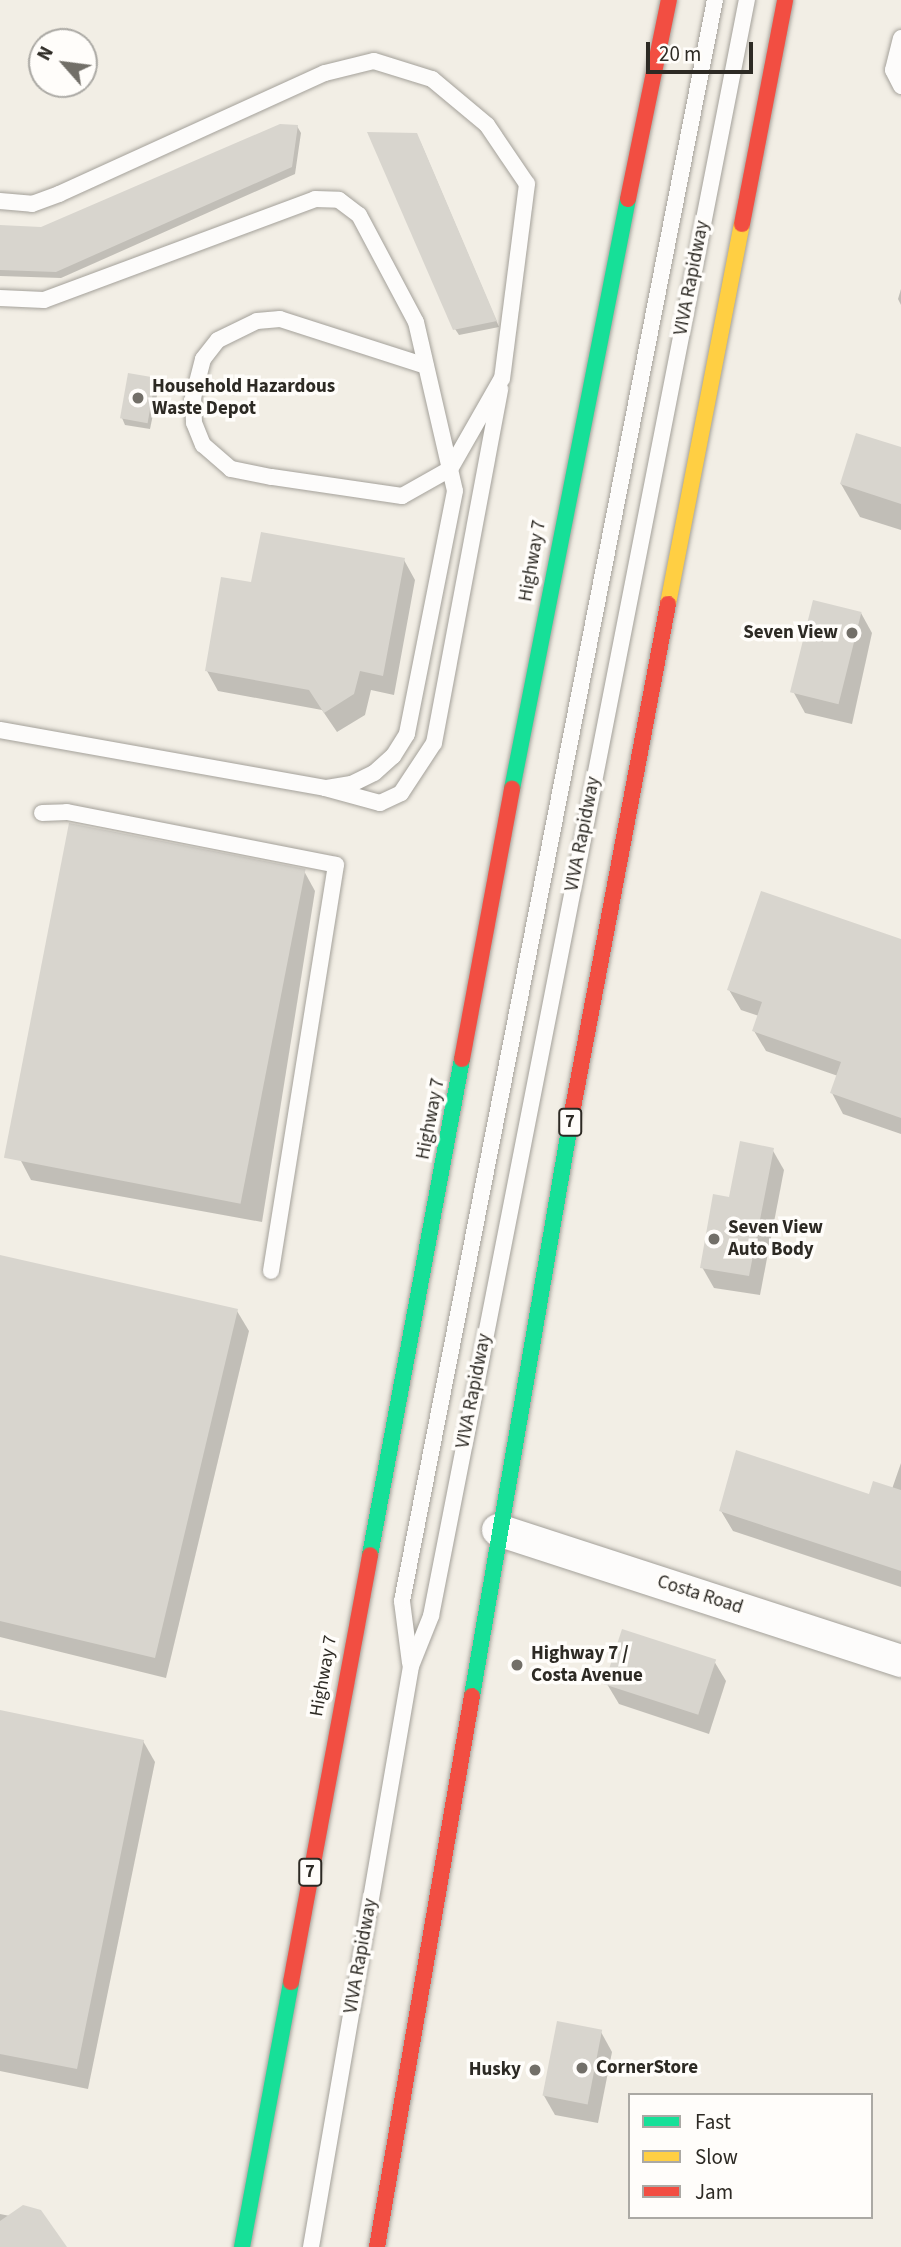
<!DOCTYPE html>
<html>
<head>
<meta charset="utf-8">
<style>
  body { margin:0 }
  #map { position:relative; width:901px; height:2247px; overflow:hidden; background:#f2eee5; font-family:"Source Sans 3",sans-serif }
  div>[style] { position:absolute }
  .shadow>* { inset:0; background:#0003 }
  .building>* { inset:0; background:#d8d5ce; transform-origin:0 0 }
  .roads { filter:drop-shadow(0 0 2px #a4a19a) drop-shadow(0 0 2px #a4a19a) }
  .lane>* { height:16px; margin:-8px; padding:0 8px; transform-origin:8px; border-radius:8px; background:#fdfcfb }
  .street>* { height:32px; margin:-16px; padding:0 16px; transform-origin:16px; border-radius:16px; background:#fdfcfb }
  .fast>* { height:16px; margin:-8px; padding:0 8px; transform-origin:8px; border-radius:8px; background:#16e098 }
  .slow>* { height:16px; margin:-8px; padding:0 8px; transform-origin:8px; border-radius:8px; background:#ffcf43 }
  .jam>* { height:16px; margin:-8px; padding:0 8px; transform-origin:8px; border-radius:8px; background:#f24e42 }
  .dots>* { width:19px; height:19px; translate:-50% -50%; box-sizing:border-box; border:4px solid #fffdfa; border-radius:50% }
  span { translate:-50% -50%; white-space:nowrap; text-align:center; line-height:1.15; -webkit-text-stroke:7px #fffdfa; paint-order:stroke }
  .shield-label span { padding:2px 5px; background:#fffdfa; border:2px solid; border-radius:5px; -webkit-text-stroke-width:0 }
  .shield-label { font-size:18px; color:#2d2a24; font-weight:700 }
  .street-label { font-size:19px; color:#2d2a24 }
  .poi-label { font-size:19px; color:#2d2a24; font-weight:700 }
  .left { translate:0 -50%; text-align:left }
  .right { translate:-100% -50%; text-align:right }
  .legend { position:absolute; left:628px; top:2093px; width:245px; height:126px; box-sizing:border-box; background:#fffdfa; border:2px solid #aba9a4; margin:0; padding:9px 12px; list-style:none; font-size:21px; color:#2d2a24 }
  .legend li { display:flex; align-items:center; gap:14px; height:35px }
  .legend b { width:35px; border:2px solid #aba9a4 }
  .north { position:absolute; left:28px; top:28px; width:70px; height:70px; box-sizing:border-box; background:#fffdfa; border:2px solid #aba9a4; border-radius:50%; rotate:298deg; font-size:19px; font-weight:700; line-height:28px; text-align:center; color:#2d2a24 }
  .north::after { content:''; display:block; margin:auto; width:24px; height:32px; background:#726f68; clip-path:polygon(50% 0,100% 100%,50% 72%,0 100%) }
  .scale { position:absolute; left:646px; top:42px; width:107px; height:32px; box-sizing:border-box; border:4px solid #2d2a24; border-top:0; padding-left:9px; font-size:21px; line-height:24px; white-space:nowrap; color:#2d2a24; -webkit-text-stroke:5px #fffdfa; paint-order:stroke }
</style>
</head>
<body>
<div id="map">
  <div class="shadow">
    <div style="clip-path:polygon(297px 126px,301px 133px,295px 174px,61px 278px,0 276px,0 227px,41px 229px)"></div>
    <div style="clip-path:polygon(420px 141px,499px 327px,459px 335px,455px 329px)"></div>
    <div style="clip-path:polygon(901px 289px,901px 305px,898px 299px)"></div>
    <div style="clip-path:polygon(155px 380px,159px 386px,150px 429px,125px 425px,122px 418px)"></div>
    <div style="clip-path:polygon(901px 449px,901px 530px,860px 517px,841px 484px)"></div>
    <div style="clip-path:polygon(404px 560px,415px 580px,394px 695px,371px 690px,365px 715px,337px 732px,322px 710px,218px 691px,207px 671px,253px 584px)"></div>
    <div style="clip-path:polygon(861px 613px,872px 633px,852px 724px,805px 713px,794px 693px)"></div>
    <div style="clip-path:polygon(304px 871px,315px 891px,262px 1222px,31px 1180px,20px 1159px)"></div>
    <div style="clip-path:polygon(901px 941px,901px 1134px,843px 1114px,832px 1093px,838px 1076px,766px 1051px,754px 1031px,759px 1016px,741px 1010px,729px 990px)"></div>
    <div style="clip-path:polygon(772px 1149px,784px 1170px,760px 1295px,714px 1288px,702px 1267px,731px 1199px)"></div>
    <div style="clip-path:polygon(0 1257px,237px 1311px,249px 1331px,166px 1678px,0 1637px)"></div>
    <div style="clip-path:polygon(901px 1463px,901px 1587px,733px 1531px,721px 1511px,870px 1496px,892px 1489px)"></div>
    <div style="clip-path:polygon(714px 1661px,726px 1681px,709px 1734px,619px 1704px,607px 1684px)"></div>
    <div style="clip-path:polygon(0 1712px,143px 1741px,155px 1762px,88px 2089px,0 2071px)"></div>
    <div style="clip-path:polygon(601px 2032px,612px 2052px,598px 2123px,555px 2115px,543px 2094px)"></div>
    <div style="clip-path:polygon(0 2214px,10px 2216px,64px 2247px,0 2247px)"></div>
  </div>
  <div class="building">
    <div style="clip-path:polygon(280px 124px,298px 125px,292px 167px,56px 272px,0 270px,0 225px,41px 227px)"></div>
    <div style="clip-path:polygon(367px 132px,417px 133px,497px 321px,453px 330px)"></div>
    <div style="left:128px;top:373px;width:28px;height:46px;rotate:10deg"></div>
    <div style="clip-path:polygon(856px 433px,901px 447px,901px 504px,840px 484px)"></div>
    <div style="clip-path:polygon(261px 532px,405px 558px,383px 676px,360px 671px,354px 694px,324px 713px,309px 690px,205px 671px,221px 577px,251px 582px)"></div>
    <div style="left:813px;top:600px;width:50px;height:95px;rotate:14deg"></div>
    <div style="left:69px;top:823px;width:241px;height:341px;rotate:11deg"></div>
    <div style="clip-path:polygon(761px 891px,901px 939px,901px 1118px,830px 1093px,841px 1062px,752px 1031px,762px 1002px,727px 990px)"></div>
    <div style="clip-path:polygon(740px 1141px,774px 1148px,749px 1276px,700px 1268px,713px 1194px,729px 1197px)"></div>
    <div style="clip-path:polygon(0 1255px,238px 1309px,155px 1658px,0 1621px)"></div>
    <div style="clip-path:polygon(736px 1450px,869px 1494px,873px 1481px,901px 1490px,901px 1571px,719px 1511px)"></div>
    <div style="left:622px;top:1629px;width:99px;height:58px;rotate:18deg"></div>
    <div style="clip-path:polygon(0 1710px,144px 1740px,77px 2069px,0 2054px)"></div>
    <div style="left:557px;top:2021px;width:46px;height:76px;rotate:11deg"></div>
    <div style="clip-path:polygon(23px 2205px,41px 2210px,67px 2247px,0 2247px,0 2221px)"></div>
  </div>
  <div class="roads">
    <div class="lane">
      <div style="left:901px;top:38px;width:33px;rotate:104deg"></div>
      <div style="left:893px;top:70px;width:18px;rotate:63deg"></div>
      <div style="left:0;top:201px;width:32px;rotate:5deg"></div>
      <div style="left:32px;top:204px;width:29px;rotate:-20deg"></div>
      <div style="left:59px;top:194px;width:292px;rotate:-24.5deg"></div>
      <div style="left:325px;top:73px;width:50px;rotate:-13.8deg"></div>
      <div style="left:374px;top:61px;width:61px;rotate:17.2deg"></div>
      <div style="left:432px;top:79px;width:72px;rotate:39.9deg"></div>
      <div style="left:487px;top:125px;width:71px;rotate:55.9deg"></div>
      <div style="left:527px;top:184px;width:196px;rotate:97.3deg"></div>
      <div style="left:502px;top:378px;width:105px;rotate:119.7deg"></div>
      <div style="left:450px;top:469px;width:55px;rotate:150.6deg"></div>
      <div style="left:402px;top:496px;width:132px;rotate:-171.7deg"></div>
      <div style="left:271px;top:477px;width:41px;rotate:-168.7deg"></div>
      <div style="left:231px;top:469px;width:37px;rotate:-139deg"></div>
      <div style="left:203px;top:445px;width:24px;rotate:-112deg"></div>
      <div style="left:194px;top:423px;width:25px;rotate:-92deg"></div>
      <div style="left:193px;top:398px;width:40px;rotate:-75.6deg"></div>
      <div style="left:203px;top:359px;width:24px;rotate:-52deg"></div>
      <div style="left:218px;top:340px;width:43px;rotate:-26deg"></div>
      <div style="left:257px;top:321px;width:23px;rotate:-5deg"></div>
      <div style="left:280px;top:319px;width:153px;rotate:17.8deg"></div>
      <div style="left:0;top:298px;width:44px;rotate:2.6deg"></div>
      <div style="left:44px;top:300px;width:289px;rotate:-20.4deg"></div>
      <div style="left:315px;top:199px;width:24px;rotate:2deg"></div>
      <div style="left:339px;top:200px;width:25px;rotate:37deg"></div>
      <div style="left:359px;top:215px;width:121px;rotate:62deg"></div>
      <div style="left:416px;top:322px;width:173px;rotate:77deg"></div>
      <div style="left:455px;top:491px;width:248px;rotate:101.2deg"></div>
      <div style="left:407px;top:734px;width:26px;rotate:122deg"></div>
      <div style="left:393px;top:756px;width:25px;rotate:138deg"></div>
      <div style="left:374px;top:773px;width:25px;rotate:154deg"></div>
      <div style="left:351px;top:784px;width:26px;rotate:171deg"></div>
      <div style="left:0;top:730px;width:330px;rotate:10.1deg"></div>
      <div style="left:325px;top:788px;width:57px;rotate:15.3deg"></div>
      <div style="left:380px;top:803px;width:23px;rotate:-25deg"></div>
      <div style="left:401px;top:793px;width:60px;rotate:-56.6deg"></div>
      <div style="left:434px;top:743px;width:360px;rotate:-79.4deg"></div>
      <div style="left:42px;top:813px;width:25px;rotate:-2deg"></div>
      <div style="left:67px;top:812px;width:274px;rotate:11.1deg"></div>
      <div style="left:336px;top:865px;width:411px;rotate:99.1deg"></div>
      <div style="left:410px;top:1663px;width:63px;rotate:-97.4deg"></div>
      <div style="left:402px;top:1601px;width:1631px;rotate:-78.94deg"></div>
      <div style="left:311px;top:2247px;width:590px;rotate:-80.23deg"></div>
      <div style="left:411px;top:1666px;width:54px;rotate:-68.2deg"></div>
      <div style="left:431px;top:1616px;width:1647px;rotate:-78.94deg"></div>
    </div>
    <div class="street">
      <div style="left:498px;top:1530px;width:424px;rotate:18deg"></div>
    </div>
    <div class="fast">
      <div style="left:512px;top:789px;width:601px;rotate:-78.88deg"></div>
      <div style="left:370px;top:1555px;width:504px;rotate:-79.49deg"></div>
      <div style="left:472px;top:1696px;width:592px;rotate:-80.27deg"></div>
      <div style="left:242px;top:2247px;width:269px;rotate:-79.5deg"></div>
    </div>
    <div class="slow">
      <div style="left:668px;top:604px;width:387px;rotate:-79deg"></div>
    </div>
    <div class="jam">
      <div style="left:628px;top:199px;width:203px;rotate:-78.4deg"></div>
      <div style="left:742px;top:224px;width:228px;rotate:-79.1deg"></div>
      <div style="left:462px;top:1059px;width:275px;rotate:-79.5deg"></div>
      <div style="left:572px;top:1113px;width:518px;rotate:-79.32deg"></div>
      <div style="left:291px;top:1982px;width:434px;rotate:-79.5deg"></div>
      <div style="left:377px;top:2247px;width:559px;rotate:-80.22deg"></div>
    </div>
  </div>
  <div class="dots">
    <div style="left:138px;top:398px;background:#726f68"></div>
    <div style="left:852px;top:633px;background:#726f68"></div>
    <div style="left:714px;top:1239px;background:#726f68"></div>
    <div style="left:517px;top:1665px;background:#726f68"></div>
    <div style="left:582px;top:2068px;background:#726f68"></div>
    <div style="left:535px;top:2070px;background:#726f68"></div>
  </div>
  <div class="shield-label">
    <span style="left:570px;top:1122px">7</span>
    <span style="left:310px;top:1872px">7</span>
  </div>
  <div class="street-label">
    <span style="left:692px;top:278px;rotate:-79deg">VIVA Rapidway</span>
    <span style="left:533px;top:561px;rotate:-80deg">Highway 7</span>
    <span style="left:583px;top:834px;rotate:-79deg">VIVA Rapidway</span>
    <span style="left:431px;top:1119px;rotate:-79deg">Highway 7</span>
    <span style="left:474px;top:1391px;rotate:-79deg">VIVA Rapidway</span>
    <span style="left:700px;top:1595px;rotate:18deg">Costa Road</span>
    <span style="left:324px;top:1676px;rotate:-80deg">Highway 7</span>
    <span style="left:361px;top:1956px;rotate:-80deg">VIVA Rapidway</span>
  </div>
  <div class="poi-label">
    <span class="left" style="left:152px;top:398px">Household Hazardous<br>Waste Depot</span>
    <span class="right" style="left:838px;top:633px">Seven View</span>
    <span class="left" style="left:728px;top:1239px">Seven View<br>Auto Body</span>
    <span class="left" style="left:531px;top:1665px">Highway 7 /<br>Costa Avenue</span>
    <span class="left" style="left:596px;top:2068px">CornerStore</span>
    <span class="right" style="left:521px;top:2070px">Husky</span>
  </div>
  <ul class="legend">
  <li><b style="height:9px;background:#16e098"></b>Fast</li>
  <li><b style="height:9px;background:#ffcf43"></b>Slow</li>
  <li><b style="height:9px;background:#f24e42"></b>Jam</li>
  </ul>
  <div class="north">N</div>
  <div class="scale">20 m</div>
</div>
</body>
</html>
